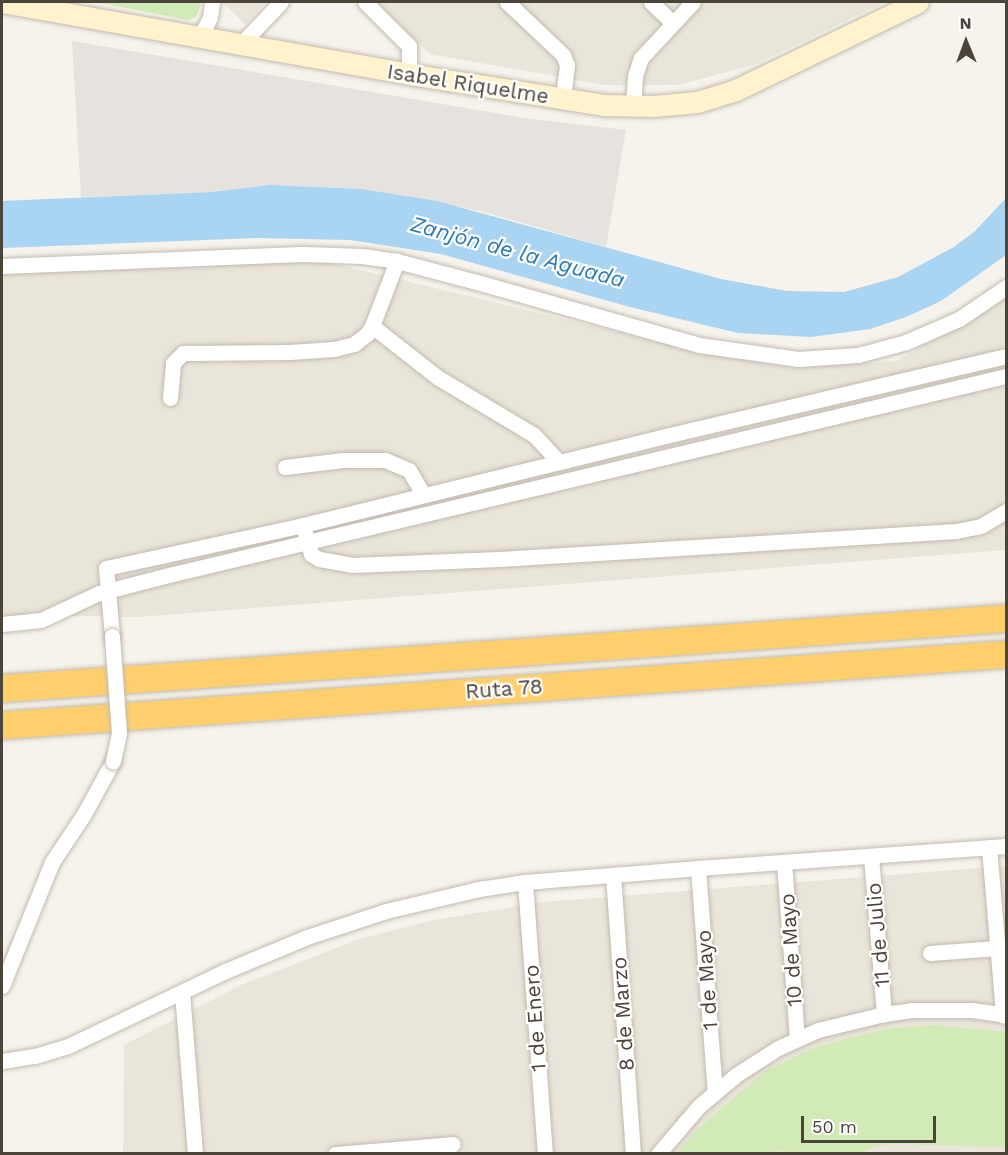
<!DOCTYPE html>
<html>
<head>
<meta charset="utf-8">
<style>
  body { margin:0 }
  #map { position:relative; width:1008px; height:1155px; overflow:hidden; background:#f6f3ec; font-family:"Work Sans",sans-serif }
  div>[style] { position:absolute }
  .residential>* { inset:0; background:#eae5da }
  .industrial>* { inset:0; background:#e6e2dd }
  .green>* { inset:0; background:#d2eab5 }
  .water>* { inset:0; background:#a9d4f2 }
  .roads { filter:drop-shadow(0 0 2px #c2bbae) drop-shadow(0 0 2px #c2bbae) }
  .street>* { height:15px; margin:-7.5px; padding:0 7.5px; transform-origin:7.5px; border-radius:7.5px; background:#fff }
  .secondary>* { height:21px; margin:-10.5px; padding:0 10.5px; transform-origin:10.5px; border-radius:10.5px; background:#fff3cd }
  .highway>* { height:27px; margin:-13.5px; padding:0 13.5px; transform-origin:13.5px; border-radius:13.5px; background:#ffcf6e }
  .bridges { filter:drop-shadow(0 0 2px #c2bbae) drop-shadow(0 0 2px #c2bbae) }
  .street-bridge>* { height:15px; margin:-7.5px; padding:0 7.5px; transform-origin:7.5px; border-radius:7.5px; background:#fff }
  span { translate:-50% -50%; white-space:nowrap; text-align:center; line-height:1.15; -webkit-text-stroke:4.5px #fff; paint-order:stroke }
  .street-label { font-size:21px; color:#4b4439 }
  .water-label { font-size:22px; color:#2e7ab2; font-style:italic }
  .frame { position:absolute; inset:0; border:3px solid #4b4439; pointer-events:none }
  .north { position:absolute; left:936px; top:12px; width:60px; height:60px; -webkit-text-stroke:4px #fff; paint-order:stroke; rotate:359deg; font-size:16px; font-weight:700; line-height:24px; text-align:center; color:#4b4439 }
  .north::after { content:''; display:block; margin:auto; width:21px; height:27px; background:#4b4439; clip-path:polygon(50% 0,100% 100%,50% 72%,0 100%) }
  .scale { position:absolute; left:801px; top:1116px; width:135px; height:27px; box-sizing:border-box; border:3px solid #4b4439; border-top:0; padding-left:8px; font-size:18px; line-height:21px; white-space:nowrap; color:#4b4439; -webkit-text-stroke:4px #fff; paint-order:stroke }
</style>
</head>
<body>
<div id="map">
  <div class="residential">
    <div style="clip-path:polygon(222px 2px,266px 2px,245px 24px)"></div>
    <div style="clip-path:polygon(373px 2px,885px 2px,756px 64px,678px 85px,605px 85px,430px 54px)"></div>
    <div style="clip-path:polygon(327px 262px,684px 348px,792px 368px,896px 361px,1006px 298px,1006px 550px,138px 617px,2px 615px,2px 271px)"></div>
    <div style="clip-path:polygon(1006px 866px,1006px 1153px,123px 1154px,124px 1045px,241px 985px,359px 939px,433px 920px,544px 902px)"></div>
  </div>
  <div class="industrial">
    <div style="clip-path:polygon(72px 41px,524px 118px,626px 130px,606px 247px,481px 211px,361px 189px,270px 185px,211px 192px,81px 197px)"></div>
  </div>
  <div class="green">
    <div style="clip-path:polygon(95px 2px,199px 2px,201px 5px,196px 17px,188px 20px)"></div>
    <div style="clip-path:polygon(935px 1025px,1006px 1032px,1006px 1147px,890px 1144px,876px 1146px,859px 1154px,792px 1154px,784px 1150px,769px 1154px,677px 1153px,700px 1127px,767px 1070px,812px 1049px,849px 1038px,894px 1028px)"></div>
  </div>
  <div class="water">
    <div style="clip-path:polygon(270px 185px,361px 189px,437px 201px,721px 279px,787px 291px,844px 292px,898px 277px,954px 247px,975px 231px,1006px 198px,1006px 255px,941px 301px,906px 317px,870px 329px,811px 337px,738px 333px,630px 307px,441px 254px,350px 240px,259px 238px,2px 248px,2px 201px,211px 192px)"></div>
  </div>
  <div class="roads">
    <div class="street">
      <div style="left:365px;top:2px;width:62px;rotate:45deg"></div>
      <div style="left:409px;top:46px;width:28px;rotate:90deg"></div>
      <div style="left:507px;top:2px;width:77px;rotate:43.4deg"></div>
      <div style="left:563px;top:55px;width:11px;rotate:68deg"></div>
      <div style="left:567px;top:65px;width:34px;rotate:97deg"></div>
      <div style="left:651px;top:2px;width:30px;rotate:44deg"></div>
      <div style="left:200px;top:37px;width:22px;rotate:-63deg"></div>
      <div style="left:210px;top:17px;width:15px;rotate:-82deg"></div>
      <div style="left:240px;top:45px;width:59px;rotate:-46.4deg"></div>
      <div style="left:633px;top:106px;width:30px;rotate:-86deg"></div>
      <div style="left:635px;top:76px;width:19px;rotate:-72deg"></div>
      <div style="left:641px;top:58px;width:76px;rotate:-47.1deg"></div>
      <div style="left:2px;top:266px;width:304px;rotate:-2.3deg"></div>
      <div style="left:306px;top:254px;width:56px;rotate:2deg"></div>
      <div style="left:362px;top:256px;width:35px;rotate:8deg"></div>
      <div style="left:397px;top:261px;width:90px;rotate:14.8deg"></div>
      <div style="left:484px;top:284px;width:223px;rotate:15.8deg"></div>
      <div style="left:699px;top:345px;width:100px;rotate:8deg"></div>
      <div style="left:798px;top:359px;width:60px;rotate:-3.8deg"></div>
      <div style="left:858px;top:355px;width:50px;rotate:-15.2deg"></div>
      <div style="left:906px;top:342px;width:58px;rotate:-23.5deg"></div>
      <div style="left:959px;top:319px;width:57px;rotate:-34.2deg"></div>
      <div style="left:372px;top:326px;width:83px;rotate:38.1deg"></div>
      <div style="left:437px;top:377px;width:113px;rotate:30.9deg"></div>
      <div style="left:534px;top:435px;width:37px;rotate:47deg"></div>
      <div style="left:170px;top:398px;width:35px;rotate:-85deg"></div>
      <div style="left:173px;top:363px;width:14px;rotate:-45deg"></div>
      <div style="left:183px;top:353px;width:107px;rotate:-0.5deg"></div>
      <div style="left:290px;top:352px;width:44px;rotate:-3.9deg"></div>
      <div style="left:334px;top:349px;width:21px;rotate:-14deg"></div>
      <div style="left:354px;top:344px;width:16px;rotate:-38deg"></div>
      <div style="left:367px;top:334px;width:9px;rotate:-58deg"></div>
      <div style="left:372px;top:326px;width:70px;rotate:-69deg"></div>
      <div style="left:285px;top:467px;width:58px;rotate:-6.9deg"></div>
      <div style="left:343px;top:460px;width:42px"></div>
      <div style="left:385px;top:460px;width:26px;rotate:23deg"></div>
      <div style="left:409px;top:470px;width:28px;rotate:60deg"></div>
      <div style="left:305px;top:533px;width:22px;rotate:74deg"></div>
      <div style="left:311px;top:554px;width:9px;rotate:32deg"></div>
      <div style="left:319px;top:559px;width:34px;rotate:10deg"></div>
      <div style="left:352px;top:565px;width:147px;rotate:-2.3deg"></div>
      <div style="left:499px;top:559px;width:458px;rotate:-3.5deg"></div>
      <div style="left:956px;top:531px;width:25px;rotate:-11deg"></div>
      <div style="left:981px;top:526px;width:29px;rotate:-31deg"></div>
      <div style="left:2px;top:624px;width:39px;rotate:-6deg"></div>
      <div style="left:41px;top:620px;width:64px;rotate:-25deg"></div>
      <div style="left:99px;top:593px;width:76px;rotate:-14.4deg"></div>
      <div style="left:173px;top:574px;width:856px;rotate:-13.37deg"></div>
      <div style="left:112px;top:636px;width:68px;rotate:-95deg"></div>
      <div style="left:106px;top:568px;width:202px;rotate:-12.3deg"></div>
      <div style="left:303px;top:525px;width:369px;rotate:-13.8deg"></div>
      <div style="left:661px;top:437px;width:354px;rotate:-13.2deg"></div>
      <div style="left:989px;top:847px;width:169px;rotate:85.2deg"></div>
      <div style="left:871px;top:856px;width:159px;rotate:85.3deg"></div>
      <div style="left:784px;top:862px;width:176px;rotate:85.8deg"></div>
      <div style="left:698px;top:868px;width:225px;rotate:85.7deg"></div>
      <div style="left:613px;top:875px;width:280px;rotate:85.9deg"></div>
      <div style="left:525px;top:882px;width:273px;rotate:85.8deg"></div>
      <div style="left:930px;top:953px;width:67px;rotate:-4.3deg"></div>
      <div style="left:2px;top:986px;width:134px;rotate:-68deg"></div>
      <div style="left:52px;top:862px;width:58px;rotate:-56.3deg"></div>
      <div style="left:84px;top:814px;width:60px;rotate:-61.3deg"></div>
      <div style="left:182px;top:992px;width:163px;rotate:85.4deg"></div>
      <div style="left:2px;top:1061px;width:33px;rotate:-9deg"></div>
      <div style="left:35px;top:1056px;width:34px;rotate:-17deg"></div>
      <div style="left:68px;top:1046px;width:172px;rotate:-25.5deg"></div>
      <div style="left:223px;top:972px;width:91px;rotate:-22.6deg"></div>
      <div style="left:307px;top:937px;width:83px;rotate:-18.2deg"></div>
      <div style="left:386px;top:911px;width:96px;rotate:-13.3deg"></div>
      <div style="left:479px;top:889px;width:47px;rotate:-8.7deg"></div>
      <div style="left:525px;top:882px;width:174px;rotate:-4.6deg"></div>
      <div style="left:698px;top:868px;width:309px;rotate:-4.1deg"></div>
      <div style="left:335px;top:1154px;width:118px;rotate:-4.8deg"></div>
      <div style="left:658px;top:1154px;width:63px;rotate:-49.5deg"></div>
      <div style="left:699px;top:1106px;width:48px;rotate:-40deg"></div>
      <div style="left:736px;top:1075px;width:50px;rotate:-32.7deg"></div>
      <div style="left:778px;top:1048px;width:44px;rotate:-24.2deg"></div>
      <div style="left:818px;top:1030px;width:68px;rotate:-13.6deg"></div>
      <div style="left:884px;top:1014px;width:28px;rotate:-8deg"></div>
      <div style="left:912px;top:1010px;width:60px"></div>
      <div style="left:972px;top:1010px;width:34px;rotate:8deg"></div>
    </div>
    <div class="secondary">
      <div style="left:2px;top:2px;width:413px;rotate:10deg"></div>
      <div style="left:409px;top:74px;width:197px;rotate:9deg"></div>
      <div style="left:604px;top:105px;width:50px;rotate:1.1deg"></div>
      <div style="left:654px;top:106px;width:43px;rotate:-5.3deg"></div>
      <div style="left:697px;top:102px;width:41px;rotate:-17.1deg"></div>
      <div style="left:736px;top:90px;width:202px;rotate:-25.8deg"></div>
    </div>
    <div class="highway">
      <div style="left:2px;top:688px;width:1006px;rotate:-3.99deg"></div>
      <div style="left:2px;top:725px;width:1007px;rotate:-4.05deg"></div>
    </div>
  </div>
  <div class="bridges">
    <div class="street-bridge">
      <div style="left:112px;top:636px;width:97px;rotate:85.9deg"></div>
      <div style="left:119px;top:733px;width:29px;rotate:102deg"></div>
    </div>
  </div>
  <div class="street-label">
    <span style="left:468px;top:84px;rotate:9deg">Isabel Riquelme</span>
    <span style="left:504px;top:689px;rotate:-4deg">Ruta 78</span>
    <span style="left:878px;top:935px;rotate:-95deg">11 de Julio</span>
    <span style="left:791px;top:950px;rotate:-94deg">10 de Mayo</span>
    <span style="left:707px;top:980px;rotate:-94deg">1 de Mayo</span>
    <span style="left:623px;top:1014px;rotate:-94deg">8 de Marzo</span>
    <span style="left:535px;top:1018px;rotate:-94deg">1 de Enero</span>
  </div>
  <div class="water-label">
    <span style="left:518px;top:252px;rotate:15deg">Zanjón de la Aguada</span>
  </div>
  <div class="frame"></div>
  <div class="north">N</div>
  <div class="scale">50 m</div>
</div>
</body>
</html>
